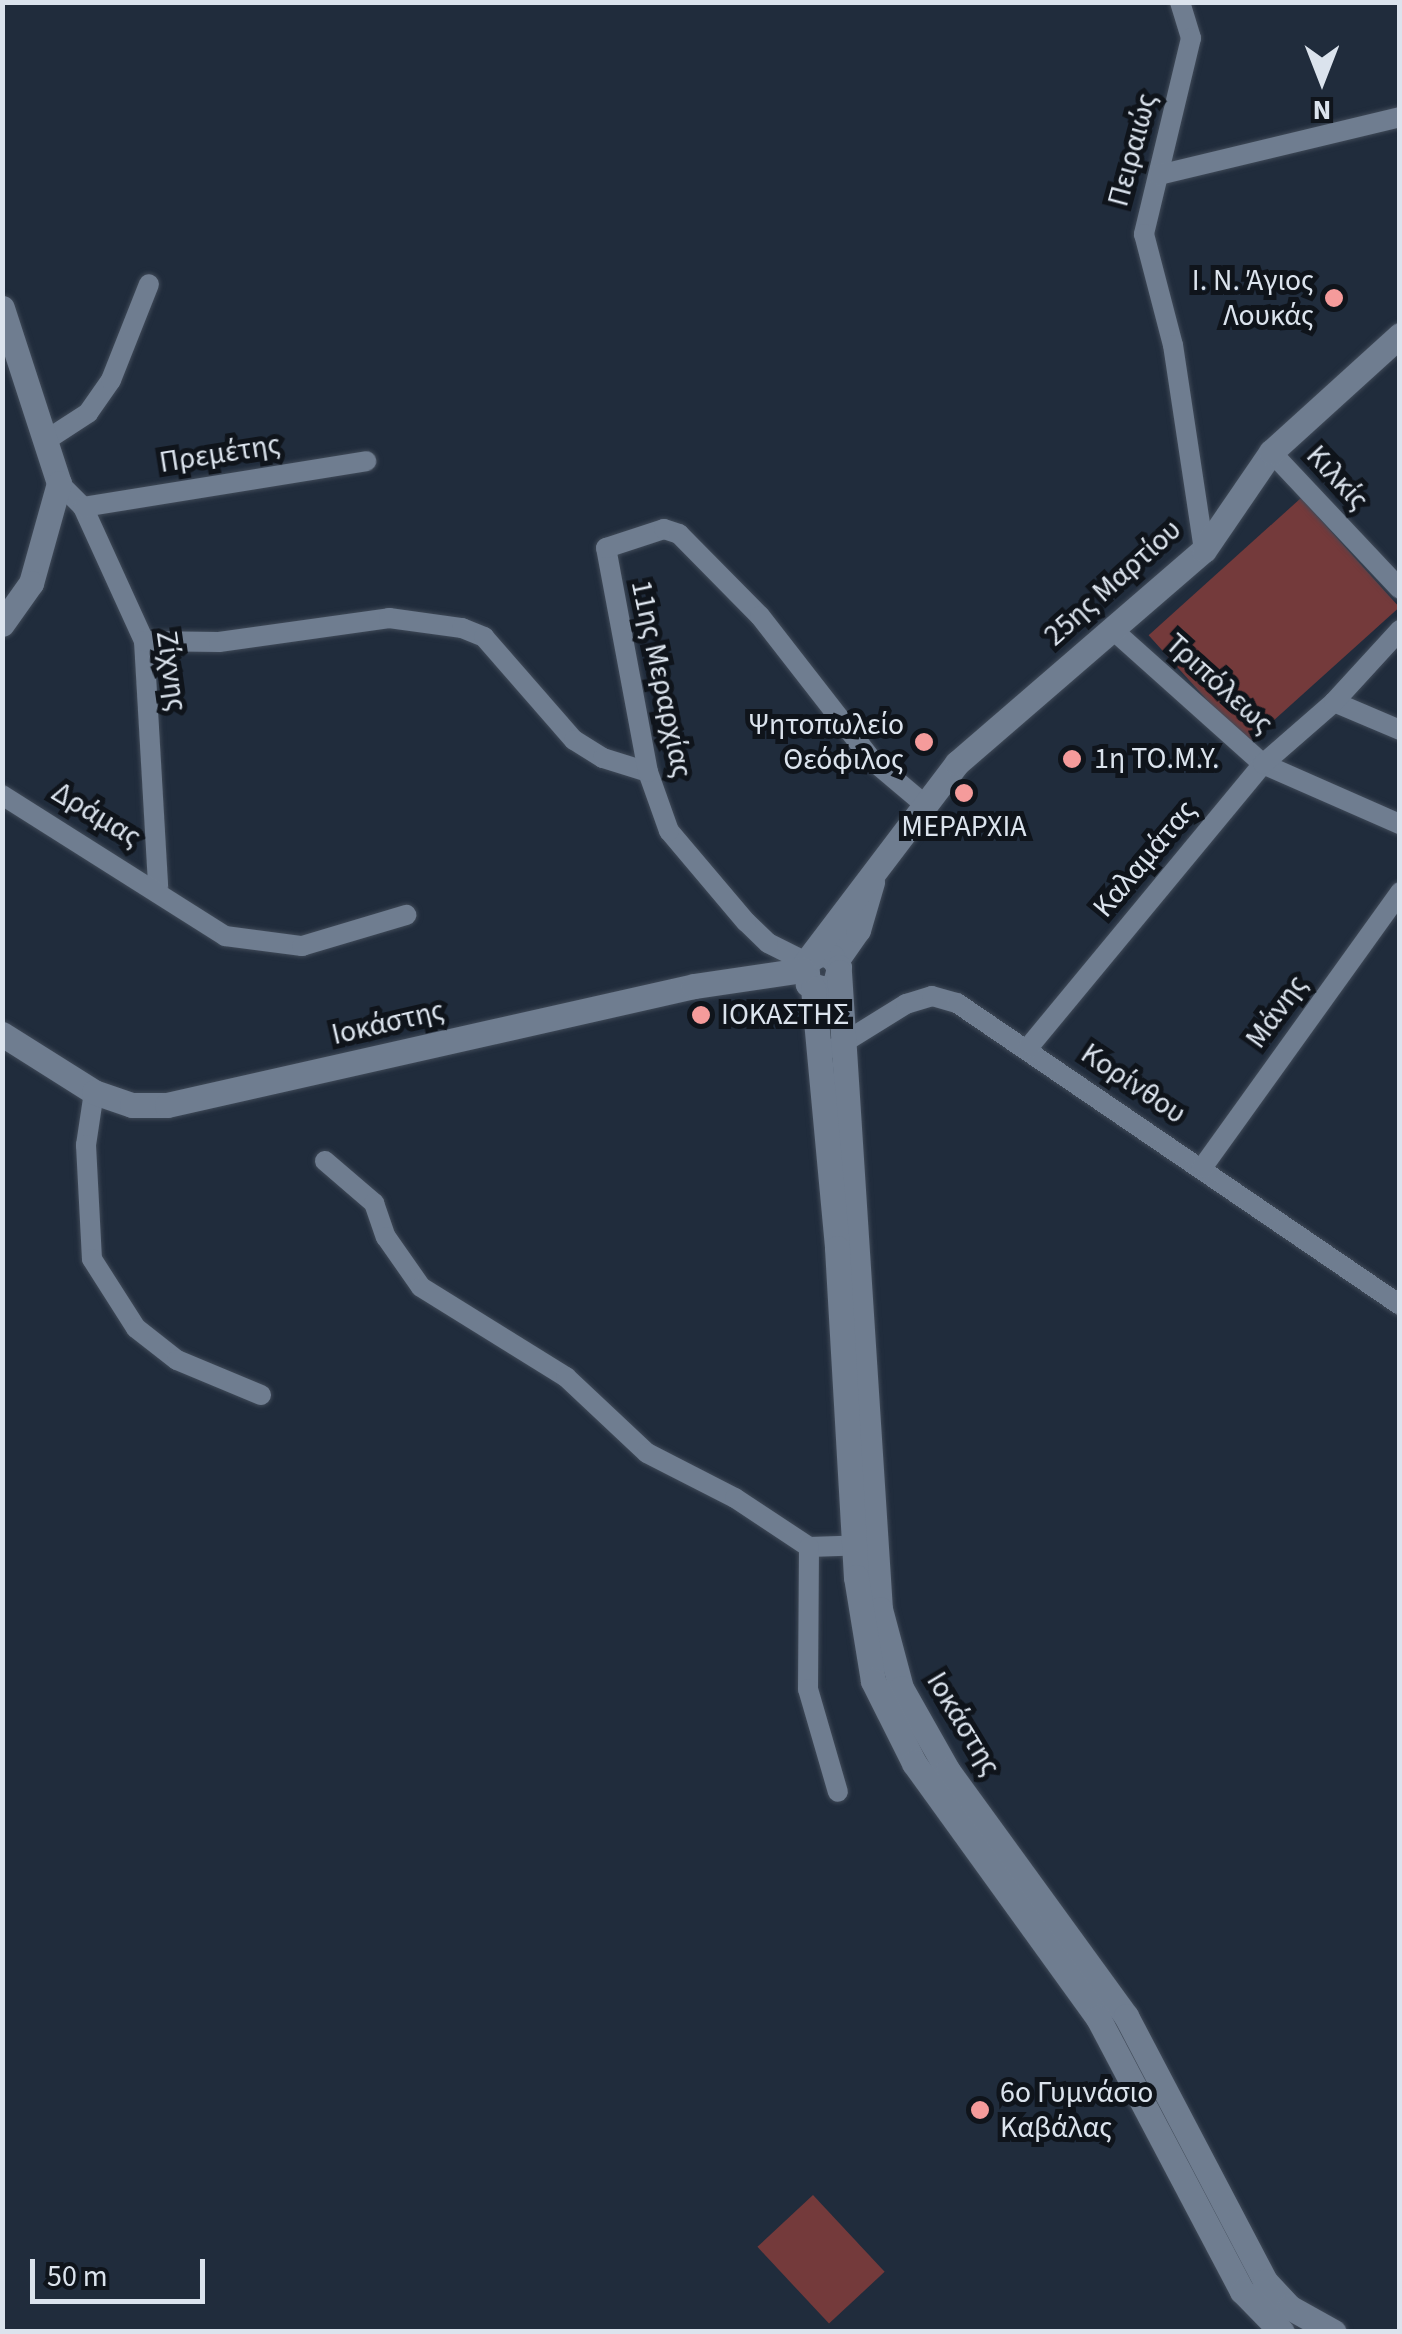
<!DOCTYPE html>
<html>
<head>
<meta charset="utf-8">
<style>
  body { margin:0 }
  #map { position:relative; width:1402px; height:2334px; overflow:hidden; background:#202c3c; font-family:"Source Sans 3",sans-serif }
  div>[style] { position:absolute }
  .green>* { inset:0; background:#743a3b; transform-origin:0 0 }
  .roads { filter:drop-shadow(0 0 2px #404a58) drop-shadow(0 0 2px #404a58) }
  .minor>* { height:20px; margin:-10px; padding:0 10px; transform-origin:10px; border-radius:10px; background:#6f7d90 }
  .tertiary>* { height:25px; margin:-12.5px; padding:0 12.5px; transform-origin:12.5px; border-radius:12.5px; background:#6f7d90 }
  .dots>* { width:28px; height:28px; translate:-50% -50%; box-sizing:border-box; border:5px solid #0f141b; border-radius:50% }
  span { translate:-50% -50%; white-space:nowrap; text-align:center; line-height:1.15; -webkit-text-stroke:10px #0f141b; paint-order:stroke }
  .street-label { font-size:30px; color:#dbe3ed }
  .poi-label { font-size:30px; color:#dbe3ed }
  .right { translate:-100% -50%; text-align:right }
  .left { translate:0 -50%; text-align:left }
  .frame { position:absolute; inset:0; border:5px solid #dbe3ed; pointer-events:none }
  .north { position:absolute; left:1272px; top:30px; width:100px; height:100px; -webkit-text-stroke:8px #0f141b; paint-order:stroke; rotate:180deg; font-size:28px; font-weight:700; line-height:40px; text-align:center; color:#dbe3ed }
  .north::after { content:''; display:block; margin:auto; width:35px; height:45px; background:#dbe3ed; clip-path:polygon(50% 0,100% 100%,50% 72%,0 100%) }
  .scale { position:absolute; left:30px; top:2259px; width:175px; height:45px; box-sizing:border-box; border:5px solid #dbe3ed; border-top:0; padding-left:12px; font-size:30px; line-height:35px; white-space:nowrap; color:#dbe3ed; -webkit-text-stroke:8px #0f141b; paint-order:stroke }
</style>
</head>
<body>
<div id="map">
  <div class="green">
    <div style="left:1301px;top:498px;width:147px;height:205px;rotate:48deg"></div>
    <div style="left:813px;top:2195px;width:105px;height:76px;rotate:47deg"></div>
  </div>
  <div class="roads">
    <div class="minor">
      <div style="left:1180px;top:2px;width:38px;rotate:73deg"></div>
      <div style="left:1191px;top:38px;width:202px;rotate:103.5deg"></div>
      <div style="left:1144px;top:234px;width:115px;rotate:75.4deg"></div>
      <div style="left:1173px;top:345px;width:207px;rotate:81.4deg"></div>
      <div style="left:1159px;top:175px;width:248px;rotate:-13.5deg"></div>
      <div style="left:48px;top:439px;width:48px;rotate:-33deg"></div>
      <div style="left:88px;top:413px;width:40px;rotate:-55.1deg"></div>
      <div style="left:111px;top:380px;width:103px;rotate:-68.4deg"></div>
      <div style="left:1271px;top:452px;width:188px;rotate:46.7deg"></div>
      <div style="left:59px;top:483px;width:34px;rotate:45deg"></div>
      <div style="left:83px;top:507px;width:147px;rotate:65.5deg"></div>
      <div style="left:144px;top:641px;width:246px;rotate:86.7deg"></div>
      <div style="left:83px;top:507px;width:287px;rotate:-9.2deg"></div>
      <div style="left:1112px;top:629px;width:203px;rotate:41.8deg"></div>
      <div style="left:1263px;top:764px;width:150px;rotate:23.7deg"></div>
      <div style="left:144px;top:641px;width:75px;rotate:0.8deg"></div>
      <div style="left:219px;top:642px;width:172px;rotate:-8deg"></div>
      <div style="left:389px;top:618px;width:74px;rotate:7.8deg"></div>
      <div style="left:462px;top:628px;width:24px;rotate:22deg"></div>
      <div style="left:484px;top:637px;width:137px;rotate:48.9deg"></div>
      <div style="left:574px;top:740px;width:34px;rotate:32deg"></div>
      <div style="left:603px;top:758px;width:47px;rotate:17.3deg"></div>
      <div style="left:1334px;top:702px;width:72px;rotate:23deg"></div>
      <div style="left:2px;top:795px;width:264px;rotate:32.3deg"></div>
      <div style="left:225px;top:936px;width:78px;rotate:7.4deg"></div>
      <div style="left:302px;top:946px;width:109px;rotate:-16.6deg"></div>
      <div style="left:806px;top:962px;width:42px;rotate:-153.4deg"></div>
      <div style="left:768px;top:943px;width:30px;rotate:-136deg"></div>
      <div style="left:746px;top:922px;width:119px;rotate:-130.2deg"></div>
      <div style="left:669px;top:831px;width:63px;rotate:-109.6deg"></div>
      <div style="left:648px;top:772px;width:228px;rotate:-100.6deg"></div>
      <div style="left:606px;top:548px;width:61px;rotate:-18.1deg"></div>
      <div style="left:664px;top:529px;width:16px;rotate:18deg"></div>
      <div style="left:679px;top:534px;width:115px;rotate:45.4deg"></div>
      <div style="left:760px;top:616px;width:182px;rotate:52.1deg"></div>
      <div style="left:872px;top:760px;width:68px;rotate:40.2deg"></div>
      <div style="left:835px;top:1048px;width:84px;rotate:-31.8deg"></div>
      <div style="left:906px;top:1004px;width:27px;rotate:-17deg"></div>
      <div style="left:932px;top:996px;width:26px;rotate:16deg"></div>
      <div style="left:957px;top:1003px;width:536px;rotate:34.28deg"></div>
      <div style="left:1028px;top:1048px;width:369px;rotate:-50.4deg"></div>
      <div style="left:1263px;top:764px;width:94px;rotate:-41.1deg"></div>
      <div style="left:1334px;top:702px;width:98px;rotate:-47.5deg"></div>
      <div style="left:94px;top:1092px;width:54px;rotate:98.6deg"></div>
      <div style="left:86px;top:1145px;width:114px;rotate:87deg"></div>
      <div style="left:92px;top:1259px;width:82px;rotate:57.5deg"></div>
      <div style="left:136px;top:1328px;width:52px;rotate:38deg"></div>
      <div style="left:177px;top:1360px;width:91px;rotate:22.6deg"></div>
      <div style="left:325px;top:1161px;width:65px;rotate:40.6deg"></div>
      <div style="left:374px;top:1203px;width:36px;rotate:71deg"></div>
      <div style="left:386px;top:1237px;width:61px;rotate:55deg"></div>
      <div style="left:421px;top:1287px;width:171px;rotate:31.8deg"></div>
      <div style="left:566px;top:1377px;width:111px;rotate:43.2deg"></div>
      <div style="left:647px;top:1453px;width:99px;rotate:27.1deg"></div>
      <div style="left:735px;top:1498px;width:89px;rotate:33.5deg"></div>
      <div style="left:809px;top:1547px;width:60px;rotate:-1.9deg"></div>
      <div style="left:1202px;top:1168px;width:340px;rotate:-54.3deg"></div>
      <div style="left:809px;top:1547px;width:142px;rotate:90.4deg"></div>
      <div style="left:808px;top:1689px;width:107px;rotate:73.8deg"></div>
    </div>
    <div class="tertiary">
      <div style="left:2px;top:308px;width:184px;rotate:72deg"></div>
      <div style="left:59px;top:483px;width:104px;rotate:105.6deg"></div>
      <div style="left:31px;top:583px;width:50px;rotate:125.3deg"></div>
      <div style="left:836px;top:961px;width:38px;rotate:-55deg"></div>
      <div style="left:858px;top:930px;width:50px;rotate:-73.7deg"></div>
      <div style="left:806px;top:962px;width:17px;rotate:-31deg"></div>
      <div style="left:821px;top:953px;width:12px;rotate:20deg"></div>
      <div style="left:832px;top:957px;width:12px;rotate:55deg"></div>
      <div style="left:839px;top:967px;width:17px;rotate:103deg"></div>
      <div style="left:835px;top:984px;width:11px;rotate:153deg"></div>
      <div style="left:825px;top:989px;width:18px;rotate:-164deg"></div>
      <div style="left:808px;top:984px;width:22px;rotate:-95deg"></div>
      <div style="left:806px;top:962px;width:250px;rotate:-52.8deg"></div>
      <div style="left:957px;top:763px;width:326px;rotate:-40.8deg"></div>
      <div style="left:1204px;top:550px;width:119px;rotate:-55.6deg"></div>
      <div style="left:1271px;top:452px;width:174px;rotate:-42.2deg"></div>
      <div style="left:839px;top:972px;width:638px;rotate:86.32deg"></div>
      <div style="left:880px;top:1609px;width:82px;rotate:75.1deg"></div>
      <div style="left:901px;top:1688px;width:95px;rotate:60.5deg"></div>
      <div style="left:948px;top:1771px;width:303px;rotate:54deg"></div>
      <div style="left:1126px;top:2016px;width:299px;rotate:62.3deg"></div>
      <div style="left:1265px;top:2281px;width:35px;rotate:47deg"></div>
      <div style="left:1289px;top:2307px;width:51px;rotate:29.1deg"></div>
      <div style="left:813px;top:988px;width:261px;rotate:84.7deg"></div>
      <div style="left:837px;top:1248px;width:330px;rotate:86.7deg"></div>
      <div style="left:856px;top:1577px;width:105px;rotate:80.7deg"></div>
      <div style="left:873px;top:1681px;width:92px;rotate:63.4deg"></div>
      <div style="left:914px;top:1763px;width:314px;rotate:54.2deg"></div>
      <div style="left:1098px;top:2018px;width:309px;rotate:62.2deg"></div>
      <div style="left:1242px;top:2291px;width:57px;rotate:45.7deg"></div>
      <div style="left:2px;top:1034px;width:109px;rotate:32.2deg"></div>
      <div style="left:94px;top:1092px;width:40px;rotate:18.9deg"></div>
      <div style="left:132px;top:1105px;width:35px"></div>
      <div style="left:167px;top:1105px;width:540px;rotate:-12.72deg"></div>
      <div style="left:694px;top:986px;width:110px;rotate:-8.4deg"></div>
    </div>
  </div>
  <div class="dots">
    <div style="left:1334px;top:298px;background:#f59b9b"></div>
    <div style="left:924px;top:742px;background:#f59b9b"></div>
    <div style="left:1072px;top:759px;background:#f59b9b"></div>
    <div style="left:964px;top:793px;background:#f59b9b"></div>
    <div style="left:701px;top:1015px;background:#f59b9b"></div>
    <div style="left:980px;top:2110px;background:#f59b9b"></div>
  </div>
  <div class="street-label">
    <span style="left:1133px;top:150px;rotate:-75deg">Πειραιώς</span>
    <span style="left:220px;top:454px;rotate:-9deg">Πρεμέτης</span>
    <span style="left:1337px;top:478px;rotate:47deg">Κιλκίς</span>
    <span style="left:1113px;top:583px;rotate:-42deg">25ης Μαρτίου</span>
    <span style="left:171px;top:671px;rotate:82deg">Ζίχνης</span>
    <span style="left:661px;top:679px;rotate:78deg">11ης Μεραρχίας</span>
    <span style="left:1219px;top:684px;rotate:42deg">Τριπόλεως</span>
    <span style="left:96px;top:815px;rotate:31deg">Δράμας</span>
    <span style="left:1145px;top:859px;rotate:-50deg">Καλαμάτας</span>
    <span style="left:1277px;top:1012px;rotate:-54deg">Μάνης</span>
    <span style="left:388px;top:1023px;rotate:-13deg">Ιοκάστης</span>
    <span style="left:1133px;top:1084px;rotate:34deg">Κορίνθου</span>
    <span style="left:963px;top:1724px;rotate:59deg">Ιοκάστης</span>
  </div>
  <div class="poi-label">
    <span class="right" style="left:1314px;top:298px">Ι. Ν. Άγιος<br>Λουκάς</span>
    <span class="right" style="left:904px;top:742px">Ψητοπωλείο<br>Θεόφιλος</span>
    <span class="left" style="left:1094px;top:759px">1η ΤΟ.Μ.Υ.</span>
    <span style="left:964px;top:827px">ΜΕΡΑΡΧΙΑ</span>
    <span class="left" style="left:721px;top:1015px">ΙΟΚΑΣΤΗΣ</span>
    <span class="left" style="left:1000px;top:2110px">6ο Γυμνάσιο<br>Καβάλας</span>
  </div>
  <div class="frame"></div>
  <div class="north">N</div>
  <div class="scale">50 m</div>
</div>
</body>
</html>
